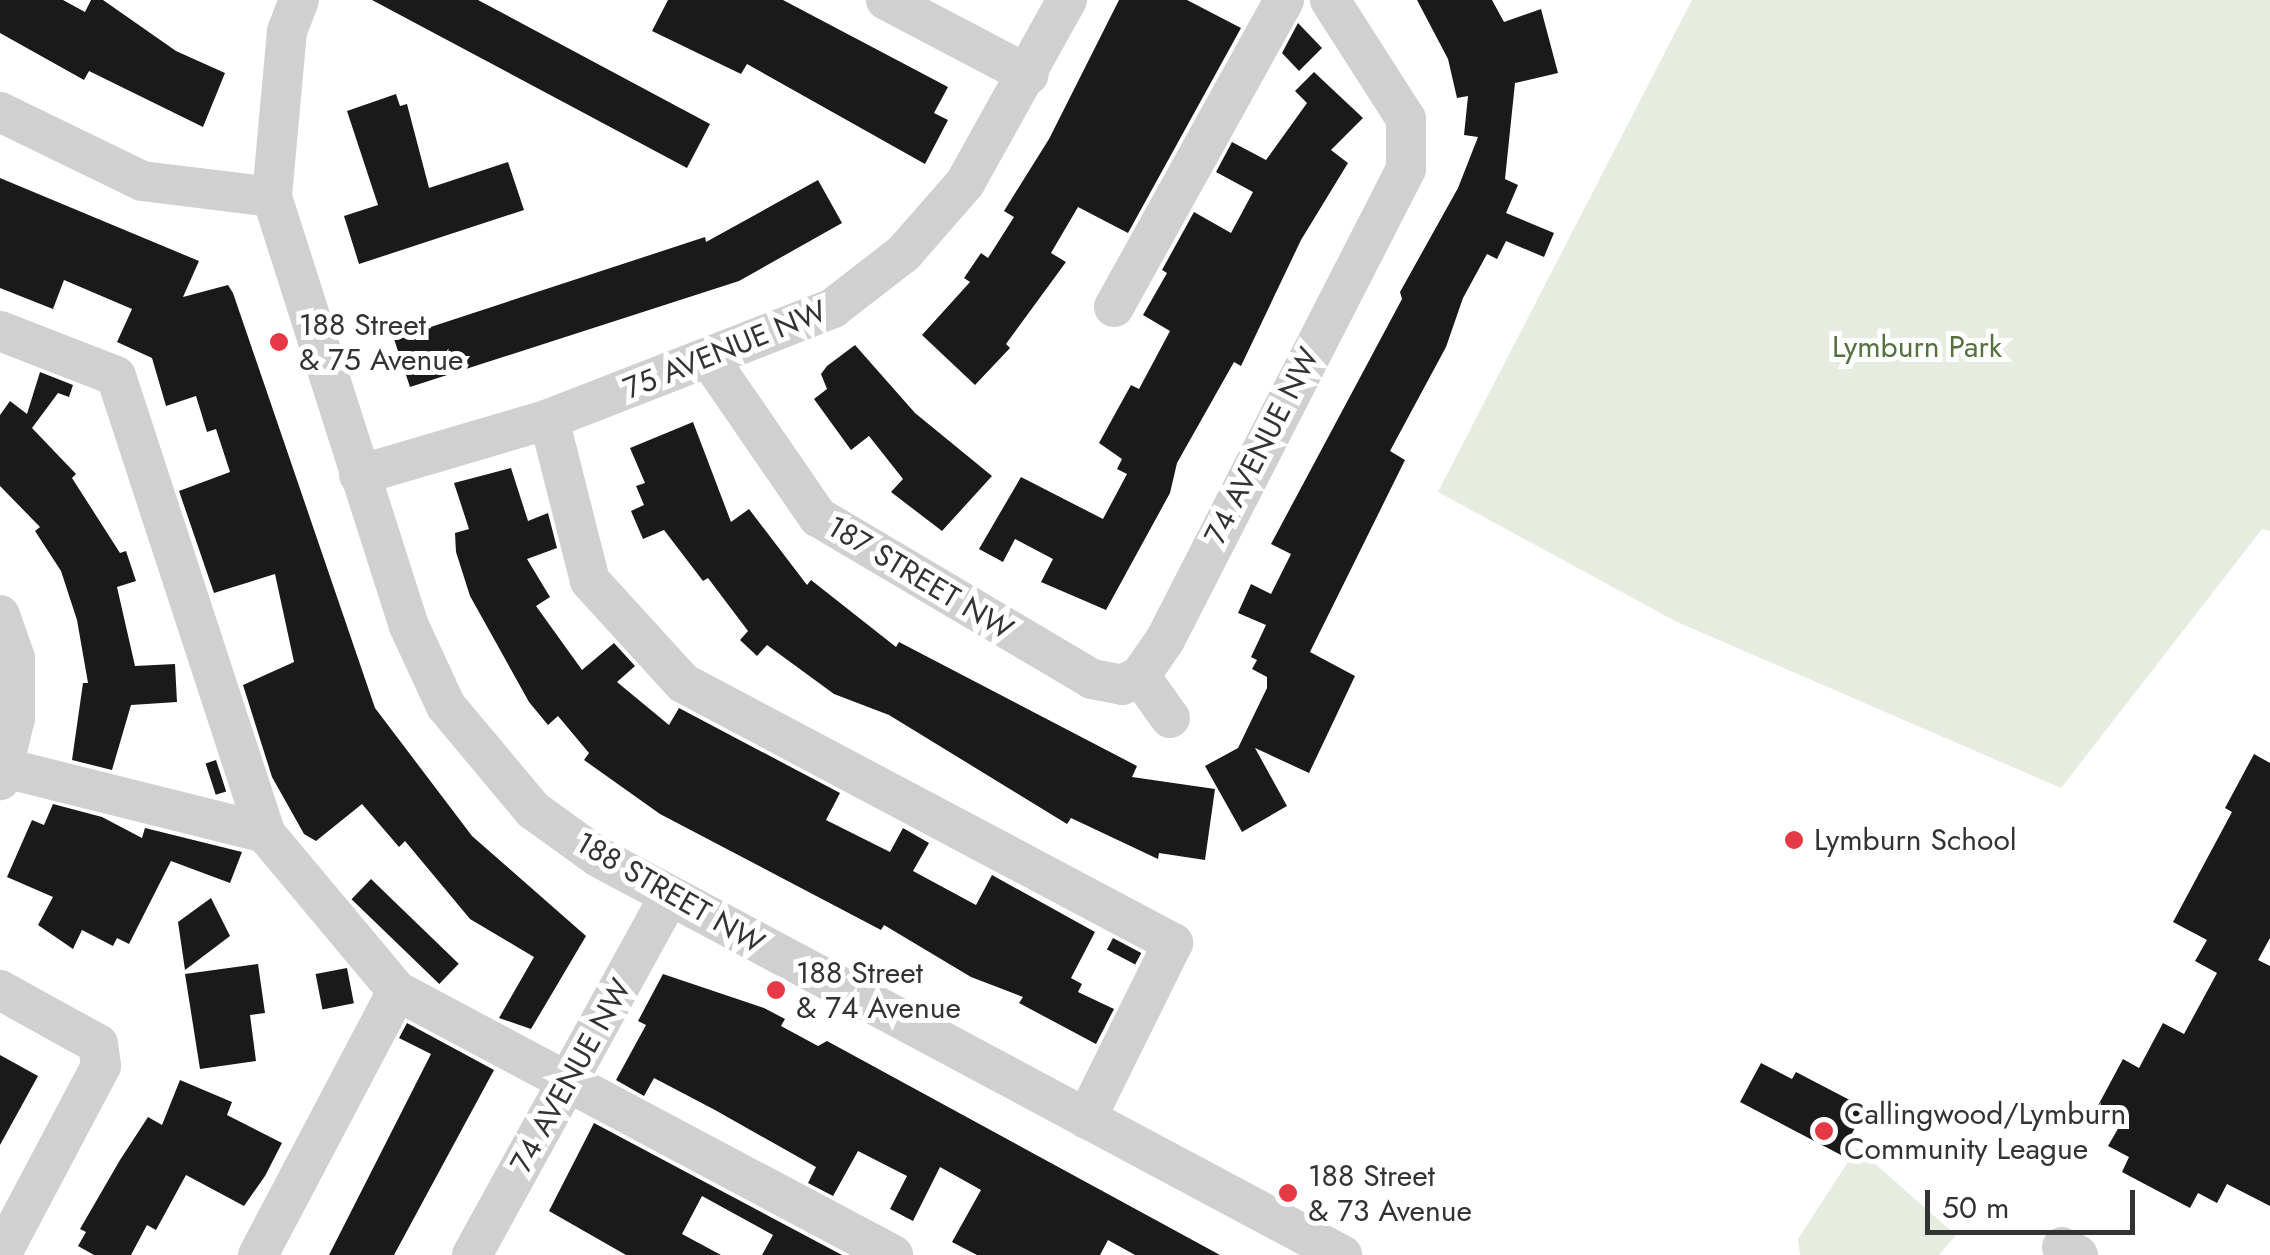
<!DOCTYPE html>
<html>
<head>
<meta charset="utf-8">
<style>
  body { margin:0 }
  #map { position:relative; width:2270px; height:1255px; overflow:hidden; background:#fff; font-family:Jost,sans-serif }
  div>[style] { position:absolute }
  .green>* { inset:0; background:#e6ecdf }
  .building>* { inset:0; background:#1a1a1a; transform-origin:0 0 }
  .minor>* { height:40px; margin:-20px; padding:0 20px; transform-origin:20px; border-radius:20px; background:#d0d0d0 }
  .dots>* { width:28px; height:28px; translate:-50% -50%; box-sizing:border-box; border:5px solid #fff; border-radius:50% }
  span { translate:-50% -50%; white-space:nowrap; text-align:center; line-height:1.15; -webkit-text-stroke:10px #fff; paint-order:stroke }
  .poi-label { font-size:30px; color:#333 }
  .left { translate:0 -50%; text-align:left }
  .park-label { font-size:30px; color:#56703f }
  .street-label { font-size:30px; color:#333 }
  .scale { position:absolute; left:1925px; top:1190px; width:210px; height:45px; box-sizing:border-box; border:5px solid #333; border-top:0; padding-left:12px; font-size:30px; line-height:35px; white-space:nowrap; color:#333; -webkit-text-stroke:8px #fff; paint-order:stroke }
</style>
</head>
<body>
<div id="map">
  <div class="green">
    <div style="clip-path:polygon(1692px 0,2270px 0,2270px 531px,2262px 529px,2061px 788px,1675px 621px,1438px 492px)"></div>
    <div style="clip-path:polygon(1857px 1148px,1956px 1235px,1939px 1255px,1800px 1255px,1798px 1239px)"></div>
  </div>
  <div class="building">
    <div style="clip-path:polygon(0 0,63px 0,85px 12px,91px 0,103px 0,176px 51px,225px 73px,203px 127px,89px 71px,84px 80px,0 33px)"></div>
    <div style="clip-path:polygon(372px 0,478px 0,710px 124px,687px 168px)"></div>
    <div style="clip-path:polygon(668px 0,783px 0,948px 87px,934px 113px,948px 120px,925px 164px,747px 64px,741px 74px,652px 31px)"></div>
    <div style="clip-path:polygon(1119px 0,1187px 0,1241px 28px,1128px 233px,1078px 207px,1051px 253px,1066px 262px,1006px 344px,1010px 348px,975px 385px,922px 335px,970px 282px,964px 278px,981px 253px,988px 258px,1014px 217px,1004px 211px,1049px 139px)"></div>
    <div style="clip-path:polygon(1417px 0,1492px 0,1504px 22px,1541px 9px,1558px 73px,1515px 83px,1505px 179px,1518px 185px,1506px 213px,1554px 233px,1544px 257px,1506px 241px,1497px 259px,1487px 254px,1463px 298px,1446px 347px,1390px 451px,1405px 460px,1310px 652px,1355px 676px,1309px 773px,1255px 748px,1287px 806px,1242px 832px,1205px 766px,1238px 748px,1267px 688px,1267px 677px,1252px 669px,1257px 660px,1251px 657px,1266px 625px,1238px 613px,1251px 584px,1271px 594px,1291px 554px,1271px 544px,1402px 299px,1400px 292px,1458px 188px,1478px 137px,1464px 135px,1468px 96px,1457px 98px,1448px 59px)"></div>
    <div style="clip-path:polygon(1298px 23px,1322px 48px,1299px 71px,1282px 53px)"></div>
    <div style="clip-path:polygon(1314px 72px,1363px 118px,1331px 150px,1348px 163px,1301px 240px,1241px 366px,1234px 362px,1177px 463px,1170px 493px,1106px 610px,1041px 582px,1053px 559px,1015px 539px,1003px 562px,979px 549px,1021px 477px,1103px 519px,1127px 474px,1117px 469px,1122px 459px,1099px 443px,1131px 385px,1139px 389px,1170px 331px,1143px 315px,1167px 273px,1162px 270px,1194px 212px,1231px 233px,1253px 192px,1216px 172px,1232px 142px,1266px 160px,1307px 103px,1295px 91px)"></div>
    <div style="clip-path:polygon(396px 94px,400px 106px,407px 104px,429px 188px,508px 162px,524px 210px,359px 264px,344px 216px,378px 205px,347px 111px)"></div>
    <div style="clip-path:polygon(0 178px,199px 261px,183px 297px,228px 285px,233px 293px,375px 708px,472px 836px,586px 936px,531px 1029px,499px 1018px,534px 957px,470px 919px,405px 841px,399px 847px,362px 804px,316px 841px,304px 834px,272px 777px,243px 685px,294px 662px,275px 574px,214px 593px,179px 491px,230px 472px,216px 429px,207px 432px,196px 396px,166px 406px,152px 358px,117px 342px,132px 309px,64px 280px,53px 309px,0 288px)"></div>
    <div style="clip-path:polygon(818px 180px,842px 223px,739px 281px,410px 387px,394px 339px,705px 237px,706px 242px)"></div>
    <div style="clip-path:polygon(855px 345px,915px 413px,992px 476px,942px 531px,891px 492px,903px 479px,869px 436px,851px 450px,814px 399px,827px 389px,821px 374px,827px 366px)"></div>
    <div style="clip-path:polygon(40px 372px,73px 385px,69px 397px,58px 393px,32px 428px,76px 474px,72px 478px,120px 553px,126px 551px,136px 581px,117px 587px,135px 666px,175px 664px,177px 702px,131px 705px,112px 770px,72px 760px,83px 683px,88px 683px,77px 620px,61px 571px,35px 531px,40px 527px,0 486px,0 415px,10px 401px,27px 414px)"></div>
    <div style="clip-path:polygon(693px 422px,731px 522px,749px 509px,807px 585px,811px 580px,896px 647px,899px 642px,1137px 766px,1132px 777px,1215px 789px,1205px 860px,1159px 853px,1158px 859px,1071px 818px,1067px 824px,889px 715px,834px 694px,767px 645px,757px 656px,740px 640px,748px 631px,708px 578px,703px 581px,664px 530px,643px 539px,631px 511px,644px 505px,636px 486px,645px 483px,630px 448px)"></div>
    <div style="clip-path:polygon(511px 468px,528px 521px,548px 513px,557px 548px,527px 559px,550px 597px,536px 606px,582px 670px,614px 643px,635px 666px,617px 682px,669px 725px,679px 708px,840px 793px,826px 820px,890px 852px,903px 828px,929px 843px,913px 871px,976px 905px,992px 875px,1095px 932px,1071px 978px,1082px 984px,1078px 992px,1114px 1009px,1096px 1044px,1019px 1003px,1023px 997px,971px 977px,884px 925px,881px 930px,660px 814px,584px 760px,589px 753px,558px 716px,548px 725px,529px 702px,470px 596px,456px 552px,455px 533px,469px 529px,454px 483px)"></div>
    <div style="clip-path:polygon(2254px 754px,2270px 763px,2270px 938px,2258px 960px,2270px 966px,2270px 1206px,2227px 1184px,2217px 1203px,2198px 1193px,2190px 1208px,2122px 1172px,2129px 1157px,2108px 1146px,2119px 1127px,2094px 1113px,2123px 1059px,2139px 1068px,2163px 1023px,2184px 1034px,2217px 973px,2195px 961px,2207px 940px,2173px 922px,2232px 812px,2225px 808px)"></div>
    <div style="left:216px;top:760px;width:33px;height:11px;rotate:72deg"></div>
    <div style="clip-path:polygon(53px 804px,102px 817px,142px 838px,145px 828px,242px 852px,230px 883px,171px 861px,129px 944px,117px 938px,113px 946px,82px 930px,73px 949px,38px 925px,53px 897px,7px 877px,32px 820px,44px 825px)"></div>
    <div style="left:371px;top:879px;width:122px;height:28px;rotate:44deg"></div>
    <div style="clip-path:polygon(211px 898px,230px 936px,185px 970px,178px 922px)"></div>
    <div style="left:1113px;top:938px;width:32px;height:13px;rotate:28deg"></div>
    <div style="clip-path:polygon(258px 964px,265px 1013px,250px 1015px,256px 1061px,200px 1069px,185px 974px)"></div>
    <div style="left:347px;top:968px;width:36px;height:32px;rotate:79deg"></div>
    <div style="clip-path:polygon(663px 974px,764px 1008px,785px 1019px,781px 1026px,818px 1046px,827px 1041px,1220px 1255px,1135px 1255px,1108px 1240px,1100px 1255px,977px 1255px,952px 1242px,981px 1190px,940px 1167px,913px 1221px,890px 1209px,907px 1176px,858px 1151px,833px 1196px,808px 1183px,816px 1167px,715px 1110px,654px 1078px,644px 1096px,616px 1080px,646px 1025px,638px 1021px)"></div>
    <div style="clip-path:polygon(407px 1023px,494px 1070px,394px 1255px,329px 1255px,431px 1054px,399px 1038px)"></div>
    <div style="clip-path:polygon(0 1055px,38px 1076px,0 1145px)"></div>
    <div style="clip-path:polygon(1761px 1063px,1792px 1079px,1796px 1072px,1865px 1108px,1841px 1155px,1740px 1102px)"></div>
    <div style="clip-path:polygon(180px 1080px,232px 1102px,227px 1115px,282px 1143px,265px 1176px,244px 1206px,186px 1175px,156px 1230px,147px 1225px,131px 1255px,94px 1255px,78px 1246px,86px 1232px,80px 1229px,120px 1160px,148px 1117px,162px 1125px)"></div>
    <div style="clip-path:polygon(594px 1123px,842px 1255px,762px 1255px,773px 1235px,702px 1196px,682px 1234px,721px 1255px,626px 1255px,549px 1211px)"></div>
  </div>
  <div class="minor">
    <div style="left:299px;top:0;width:33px;rotate:111deg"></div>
    <div style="left:287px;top:31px;width:167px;rotate:95.2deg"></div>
    <div style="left:272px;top:197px;width:450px;rotate:72.3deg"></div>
    <div style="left:409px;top:626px;width:88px;rotate:65.2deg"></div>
    <div style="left:446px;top:706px;width:136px;rotate:50.1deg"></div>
    <div style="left:533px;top:810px;width:80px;rotate:35.9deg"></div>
    <div style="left:598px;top:857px;width:844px;rotate:28.14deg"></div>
    <div style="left:886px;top:0;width:161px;rotate:27.7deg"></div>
    <div style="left:0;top:112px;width:158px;rotate:25.9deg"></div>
    <div style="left:142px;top:181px;width:131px;rotate:7deg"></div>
    <div style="left:1114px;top:307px;width:351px;rotate:-61deg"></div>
    <div style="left:0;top:331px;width:124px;rotate:21.2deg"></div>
    <div style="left:116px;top:376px;width:481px;rotate:71.9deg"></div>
    <div style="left:265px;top:833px;width:206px;rotate:50.1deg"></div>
    <div style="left:397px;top:991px;width:562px;rotate:28.02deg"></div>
    <div style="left:710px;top:360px;width:191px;rotate:55.5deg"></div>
    <div style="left:818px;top:517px;width:318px;rotate:30.6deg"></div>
    <div style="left:1092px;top:679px;width:31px;rotate:11deg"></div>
    <div style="left:1122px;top:685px;width:20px;rotate:-27deg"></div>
    <div style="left:549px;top:419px;width:167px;rotate:75.8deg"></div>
    <div style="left:590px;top:581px;width:138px;rotate:47.6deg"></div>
    <div style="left:683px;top:683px;width:555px;rotate:27.95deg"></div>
    <div style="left:1173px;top:943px;width:196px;rotate:116.3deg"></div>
    <div style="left:359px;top:475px;width:198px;rotate:-16.4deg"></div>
    <div style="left:549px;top:419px;width:305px;rotate:-21.3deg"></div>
    <div style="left:833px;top:308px;width:90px;rotate:-37.8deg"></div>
    <div style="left:904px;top:253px;width:93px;rotate:-48.9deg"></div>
    <div style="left:965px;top:183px;width:210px;rotate:-60.9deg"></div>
    <div style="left:0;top:615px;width:46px;rotate:70.8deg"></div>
    <div style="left:15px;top:658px;width:60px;rotate:90deg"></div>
    <div style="left:15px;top:718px;width:64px;rotate:103.6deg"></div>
    <div style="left:1170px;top:718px;width:52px;rotate:-125.5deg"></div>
    <div style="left:1140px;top:676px;width:44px;rotate:-55.2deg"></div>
    <div style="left:1165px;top:640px;width:529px;rotate:-62.9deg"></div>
    <div style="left:1406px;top:169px;width:50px;rotate:-90deg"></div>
    <div style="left:1406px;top:119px;width:141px;rotate:-122.6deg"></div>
    <div style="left:5px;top:768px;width:268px;rotate:14deg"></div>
    <div style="left:0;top:990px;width:112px;rotate:28.9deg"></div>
    <div style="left:98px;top:1044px;width:22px;rotate:82deg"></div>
    <div style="left:101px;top:1066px;width:214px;rotate:117.9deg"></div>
    <div style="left:2062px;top:1247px;width:18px;rotate:27deg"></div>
    <div style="left:258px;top:1255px;width:298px;rotate:-62.2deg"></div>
    <div style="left:472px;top:1255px;width:409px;rotate:-61.2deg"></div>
  </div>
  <div class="dots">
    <div style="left:279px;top:342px;background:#e63946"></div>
    <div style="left:1794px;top:840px;background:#e63946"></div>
    <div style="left:776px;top:990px;background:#e63946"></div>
    <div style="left:1824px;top:1131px;background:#e63946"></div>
    <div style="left:1288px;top:1193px;background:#e63946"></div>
  </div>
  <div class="poi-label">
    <span class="left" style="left:299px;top:342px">188 Street<br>&amp; 75 Avenue</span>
    <span class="left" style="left:1814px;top:840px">Lymburn School</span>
    <span class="left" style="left:796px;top:990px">188 Street<br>&amp; 74 Avenue</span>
    <span class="left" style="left:1844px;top:1131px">Callingwood/Lymburn<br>Community League</span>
    <span class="left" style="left:1308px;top:1193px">188 Street<br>&amp; 73 Avenue</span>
  </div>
  <div class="park-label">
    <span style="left:1917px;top:347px">Lymburn Park</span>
  </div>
  <div class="street-label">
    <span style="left:725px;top:350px;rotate:-22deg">75 AVENUE NW</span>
    <span style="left:1262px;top:446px;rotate:-63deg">74 AVENUE NW</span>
    <span style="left:920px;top:578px;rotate:31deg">187 STREET NW</span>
    <span style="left:670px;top:893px;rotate:30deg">188 STREET NW</span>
    <span style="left:571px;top:1076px;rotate:-61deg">74 AVENUE NW</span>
  </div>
  <div class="scale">50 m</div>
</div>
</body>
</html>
